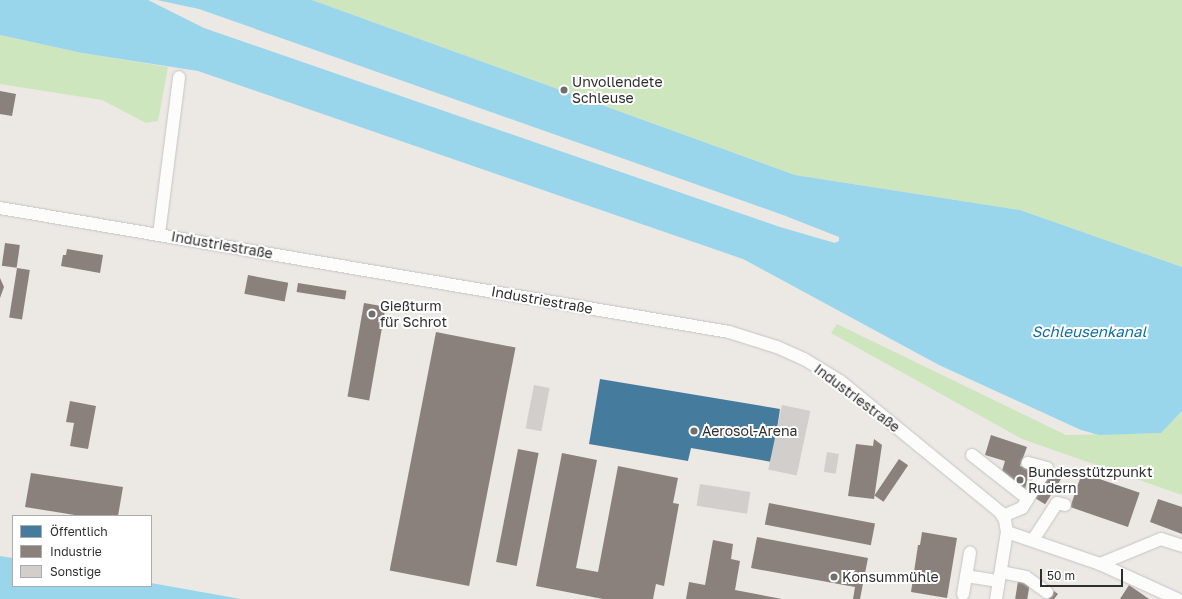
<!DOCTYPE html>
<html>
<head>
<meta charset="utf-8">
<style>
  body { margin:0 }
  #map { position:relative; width:1182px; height:599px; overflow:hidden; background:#ece8e4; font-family:"Golos Text",sans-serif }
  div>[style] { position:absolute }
  .green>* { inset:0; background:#cee6be }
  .water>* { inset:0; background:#99d6ec }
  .public>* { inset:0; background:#457b9d }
  .industry>* { inset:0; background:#8a817c; transform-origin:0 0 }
  .building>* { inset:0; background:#d1cecb; transform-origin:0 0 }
  .roads { filter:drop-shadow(0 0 1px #c5c4c5) drop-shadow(0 0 1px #c5c4c5) }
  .minor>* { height:12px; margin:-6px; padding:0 6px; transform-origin:6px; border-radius:6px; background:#fcfcfb }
  .dots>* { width:11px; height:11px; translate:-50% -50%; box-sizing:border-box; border:2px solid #fff; border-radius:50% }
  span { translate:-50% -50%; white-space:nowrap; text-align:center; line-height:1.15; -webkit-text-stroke:4px #fff; paint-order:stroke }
  .poi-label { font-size:14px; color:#2e2e2e }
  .left { translate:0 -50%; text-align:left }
  .street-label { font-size:14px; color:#2e2e2e }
  .water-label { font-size:15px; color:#0d6fa3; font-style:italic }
  .legend { position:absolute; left:12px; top:515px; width:140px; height:72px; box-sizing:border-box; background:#fff; border:1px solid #ababab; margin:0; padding:5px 7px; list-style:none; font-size:12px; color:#2e2e2e }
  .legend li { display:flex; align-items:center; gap:8px; height:20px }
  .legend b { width:20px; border:1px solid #ababab }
  .scale { position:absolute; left:1040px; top:569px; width:83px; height:18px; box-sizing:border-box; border:2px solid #2e2e2e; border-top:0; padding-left:5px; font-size:12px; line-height:14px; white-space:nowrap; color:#2e2e2e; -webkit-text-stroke:3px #fff; paint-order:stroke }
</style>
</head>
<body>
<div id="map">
  <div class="green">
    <div style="clip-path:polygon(312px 0,1182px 0,1182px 267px,1020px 210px,795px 175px)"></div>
    <div style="clip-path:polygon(0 35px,82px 53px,168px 67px,158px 121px,146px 123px,102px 100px,0 84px)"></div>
    <div style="clip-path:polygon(837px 324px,1066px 435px,1161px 433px,1182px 411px,1182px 495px,1022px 439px,831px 333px)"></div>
  </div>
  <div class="water">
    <div style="clip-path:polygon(0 0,148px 0,204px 28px,780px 227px,835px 243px,839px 241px,839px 237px,783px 215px,199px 9px,157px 0,312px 0,795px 175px,1020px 210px,1182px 267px,1182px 411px,1161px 433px,1099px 435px,1081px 430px,939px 365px,743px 259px,198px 71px,82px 53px,0 35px)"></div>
    <div style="clip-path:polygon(0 556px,13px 558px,13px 586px,151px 586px,151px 583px,241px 599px,0 599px)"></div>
  </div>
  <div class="public">
    <div style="clip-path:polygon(600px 379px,780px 409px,772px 462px,691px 448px,688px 461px,589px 444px)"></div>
  </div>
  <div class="industry">
    <div style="clip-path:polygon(0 91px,16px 94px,12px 116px,0 114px)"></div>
    <div style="left:5px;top:243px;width:15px;height:23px;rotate:8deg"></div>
    <div style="clip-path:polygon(67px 249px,103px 255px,100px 273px,61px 266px,63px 255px,66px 255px)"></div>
    <div style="left:17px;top:268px;width:13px;height:50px;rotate:9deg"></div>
    <div style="left:248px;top:275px;width:41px;height:19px;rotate:11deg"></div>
    <div style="clip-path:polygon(0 278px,4px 287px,0 298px)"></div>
    <div style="left:298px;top:283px;width:49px;height:9px;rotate:9deg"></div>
    <div style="left:364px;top:303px;width:22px;height:95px;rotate:10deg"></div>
    <div style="left:436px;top:332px;width:81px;height:243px;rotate:11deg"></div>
    <div style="clip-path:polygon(70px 401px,96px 406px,88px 449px,70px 446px,74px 423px,66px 422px)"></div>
    <div style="clip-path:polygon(991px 435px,1027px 447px,1020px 466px,1030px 469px,1025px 489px,1002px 471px,1005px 461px,985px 455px)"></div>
    <div style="clip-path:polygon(874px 439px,882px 445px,874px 499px,848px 496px,856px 444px,873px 446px)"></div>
    <div style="left:518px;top:449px;width:21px;height:115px;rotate:11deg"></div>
    <div style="clip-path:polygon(562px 453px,597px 460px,576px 568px,598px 572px,618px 466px,678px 478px,673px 503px,679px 504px,664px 586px,656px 584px,653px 599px,603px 599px,536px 586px)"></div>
    <div style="left:899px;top:459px;width:11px;height:44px;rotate:34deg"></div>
    <div style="left:1050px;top:472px;width:13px;height:30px;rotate:32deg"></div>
    <div style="clip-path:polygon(31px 473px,123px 487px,118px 516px,81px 516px,25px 507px)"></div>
    <div style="left:1082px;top:473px;width:61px;height:36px;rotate:19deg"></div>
    <div style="clip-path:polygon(1158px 499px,1182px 507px,1182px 534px,1150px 522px)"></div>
    <div style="left:769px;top:503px;width:108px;height:22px;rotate:11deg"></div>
    <div style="clip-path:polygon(922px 532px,957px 538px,947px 598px,911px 592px,918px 545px,920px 545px)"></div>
    <div style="clip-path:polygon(757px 537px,868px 558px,860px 599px,853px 599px,855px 587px,751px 568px)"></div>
    <div style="clip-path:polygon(713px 540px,733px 544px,731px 559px,740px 561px,735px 590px,782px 599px,686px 599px,689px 582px,705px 585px)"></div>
    <div style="left:1018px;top:581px;width:12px;height:18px;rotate:9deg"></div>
    <div style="clip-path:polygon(1129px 585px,1149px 599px,1120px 599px)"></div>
    <div style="clip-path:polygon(1054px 591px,1058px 594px,1054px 599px,1049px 599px,1048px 598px)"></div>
  </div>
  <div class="building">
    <div style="left:534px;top:385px;width:16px;height:44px;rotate:11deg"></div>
    <div style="left:782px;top:405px;width:29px;height:66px;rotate:12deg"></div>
    <div style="left:827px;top:452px;width:12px;height:20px;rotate:9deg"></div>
    <div style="left:700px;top:484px;width:51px;height:22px;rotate:9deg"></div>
  </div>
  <div class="roads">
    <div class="minor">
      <div style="left:0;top:208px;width:739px;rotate:9.65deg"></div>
      <div style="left:729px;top:332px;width:50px;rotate:17.4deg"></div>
      <div style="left:777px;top:347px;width:30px;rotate:24deg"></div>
      <div style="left:804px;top:359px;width:42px;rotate:31.4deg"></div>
      <div style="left:840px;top:381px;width:207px;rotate:39.3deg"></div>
      <div style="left:1000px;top:512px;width:9px;rotate:58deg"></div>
      <div style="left:1005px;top:520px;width:12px;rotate:81deg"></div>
      <div style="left:1007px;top:532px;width:68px;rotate:99.3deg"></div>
      <div style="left:159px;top:234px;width:158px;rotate:-82.7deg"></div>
      <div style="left:972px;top:455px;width:71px;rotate:38.2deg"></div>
      <div style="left:1003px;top:516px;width:21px;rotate:-23deg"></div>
      <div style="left:1022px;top:508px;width:47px;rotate:-58deg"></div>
      <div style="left:1047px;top:468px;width:20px;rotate:-165deg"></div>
      <div style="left:1007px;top:532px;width:98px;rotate:19deg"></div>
      <div style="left:1100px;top:564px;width:85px;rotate:24.4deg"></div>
      <div style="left:1033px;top:540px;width:44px;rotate:-57deg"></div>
      <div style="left:1057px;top:503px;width:8px;rotate:14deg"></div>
      <div style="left:1100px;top:564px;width:66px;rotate:-22.3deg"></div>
      <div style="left:1161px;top:539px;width:22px;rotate:18deg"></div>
      <div style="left:1001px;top:572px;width:25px;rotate:11deg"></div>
      <div style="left:1026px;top:577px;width:26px;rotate:36deg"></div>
      <div style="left:966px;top:576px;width:33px;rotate:9deg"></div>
      <div style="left:963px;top:594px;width:42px;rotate:-80.3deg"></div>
    </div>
  </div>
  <div class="dots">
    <div style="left:564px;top:90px;background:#706f6e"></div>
    <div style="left:372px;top:314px;background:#706f6e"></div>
    <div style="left:694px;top:431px;background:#706f6e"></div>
    <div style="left:1020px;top:480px;background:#706f6e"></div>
    <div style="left:834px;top:577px;background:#706f6e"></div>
  </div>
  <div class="poi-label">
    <span class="left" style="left:572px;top:90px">Unvollendete<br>Schleuse</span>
    <span class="left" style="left:380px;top:314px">Gießturm<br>für Schrot</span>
    <span class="left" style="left:702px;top:431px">Aerosol-Arena</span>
    <span class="left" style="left:1028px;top:480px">Bundesstützpunkt<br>Rudern</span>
    <span class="left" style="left:842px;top:577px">Konsummühle</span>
  </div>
  <div class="street-label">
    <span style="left:222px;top:245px;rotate:10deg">Industriestraße</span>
    <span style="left:542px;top:300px;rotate:10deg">Industriestraße</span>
    <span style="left:857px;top:398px;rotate:37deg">Industriestraße</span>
  </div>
  <div class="water-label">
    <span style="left:1089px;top:332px">Schleusenkanal</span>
  </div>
  <ul class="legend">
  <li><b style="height:11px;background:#457b9d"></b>Öffentlich</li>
  <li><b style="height:11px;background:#8a817c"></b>Industrie</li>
  <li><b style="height:11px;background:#d1cecb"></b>Sonstige</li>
  </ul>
  <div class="scale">50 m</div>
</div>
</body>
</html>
